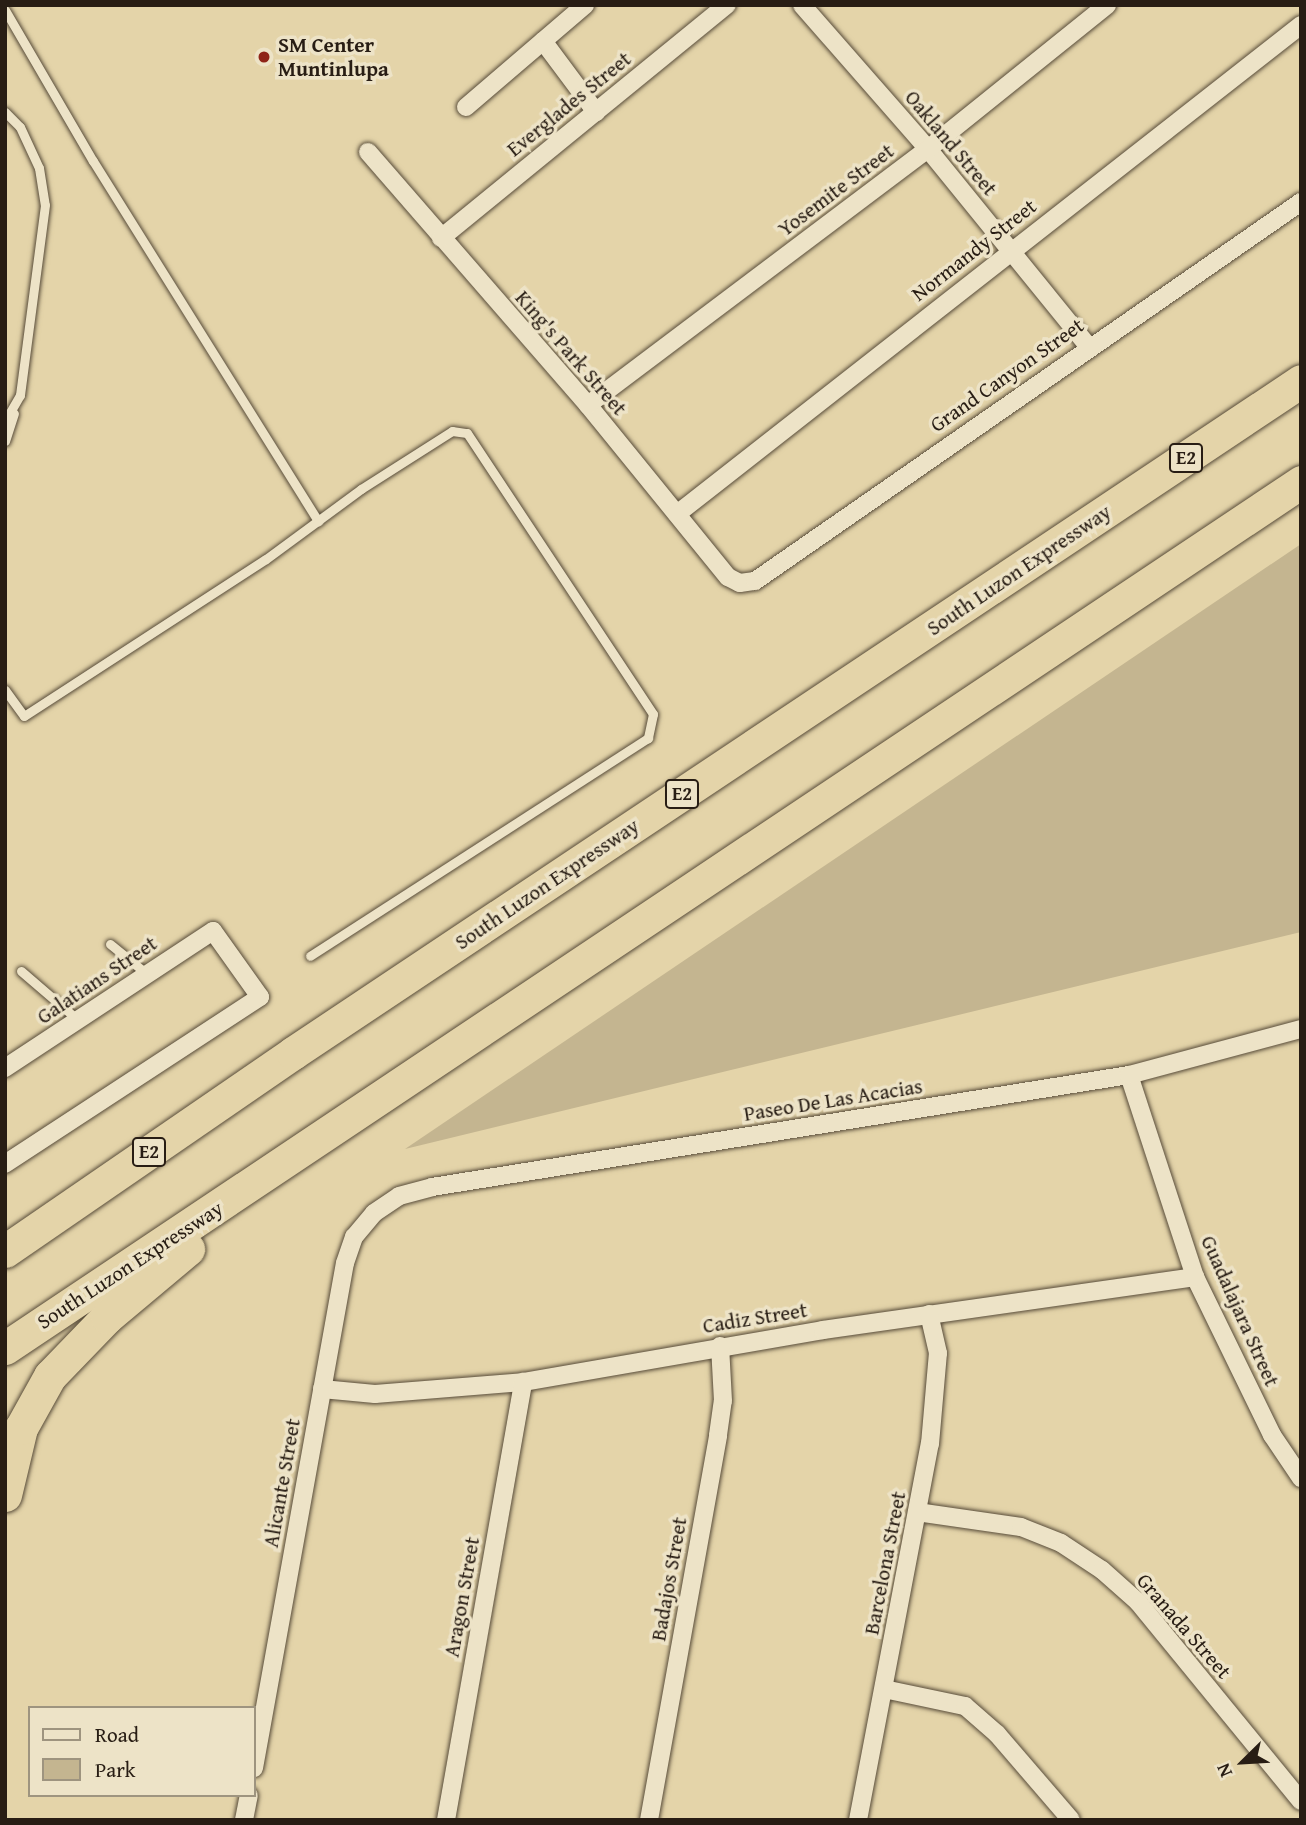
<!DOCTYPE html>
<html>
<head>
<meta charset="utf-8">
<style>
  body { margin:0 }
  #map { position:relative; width:1306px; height:1825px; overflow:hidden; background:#e4d4a9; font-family:"Gentium Book Plus",serif }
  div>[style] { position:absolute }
  .green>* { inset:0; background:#c4b590 }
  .roads { filter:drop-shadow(0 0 2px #574b39) drop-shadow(0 0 2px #574b39) }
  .lane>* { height:9px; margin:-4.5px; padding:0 4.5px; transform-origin:4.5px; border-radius:4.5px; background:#ede3c7 }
  .street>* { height:18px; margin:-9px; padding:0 9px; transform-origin:9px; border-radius:9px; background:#ede3c7 }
  .highway>* { height:33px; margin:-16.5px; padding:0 16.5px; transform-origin:16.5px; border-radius:16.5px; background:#e4d4a9 }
  .dots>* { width:19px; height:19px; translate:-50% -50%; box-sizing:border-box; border:4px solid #ede3c7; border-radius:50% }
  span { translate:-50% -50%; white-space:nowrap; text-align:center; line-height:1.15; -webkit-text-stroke:7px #ede3c7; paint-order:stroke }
  .shield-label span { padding:2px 5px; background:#ede3c7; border:2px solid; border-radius:5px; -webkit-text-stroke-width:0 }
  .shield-label { font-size:19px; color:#281d14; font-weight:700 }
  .poi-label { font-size:21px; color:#281d14; font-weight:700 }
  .left { translate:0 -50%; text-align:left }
  .street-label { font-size:21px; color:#281d14 }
  .frame { position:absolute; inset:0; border:7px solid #281d14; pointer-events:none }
  .legend { position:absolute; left:28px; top:1706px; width:228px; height:91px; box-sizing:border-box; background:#ede3c7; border:2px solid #9e947f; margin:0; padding:9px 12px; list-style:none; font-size:21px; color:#281d14 }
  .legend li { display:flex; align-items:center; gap:14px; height:35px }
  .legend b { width:35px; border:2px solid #9e947f }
  .north { position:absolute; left:1208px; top:1727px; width:70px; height:70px; -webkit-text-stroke:5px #ede3c7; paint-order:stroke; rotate:246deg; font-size:19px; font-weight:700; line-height:28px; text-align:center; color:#281d14 }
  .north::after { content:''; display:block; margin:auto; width:24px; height:32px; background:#281d14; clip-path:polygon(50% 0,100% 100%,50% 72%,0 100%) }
</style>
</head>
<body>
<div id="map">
  <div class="green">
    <div style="clip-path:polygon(1301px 544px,1301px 932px,405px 1149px)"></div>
  </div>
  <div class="roads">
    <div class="lane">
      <div style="left:5px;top:10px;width:175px;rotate:59.8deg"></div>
      <div style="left:93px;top:161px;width:425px;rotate:58deg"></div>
      <div style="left:5px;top:112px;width:21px;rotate:45deg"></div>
      <div style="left:20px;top:127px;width:45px;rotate:65.1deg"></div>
      <div style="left:39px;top:168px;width:37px;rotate:81deg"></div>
      <div style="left:45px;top:205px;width:192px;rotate:97.5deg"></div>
      <div style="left:20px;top:395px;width:30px;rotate:120deg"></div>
      <div style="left:5px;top:441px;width:29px;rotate:-72deg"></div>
      <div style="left:5px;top:690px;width:32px;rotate:54deg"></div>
      <div style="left:24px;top:716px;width:288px;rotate:-33deg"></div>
      <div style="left:266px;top:559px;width:118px;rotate:-36.4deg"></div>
      <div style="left:361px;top:489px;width:108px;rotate:-32.5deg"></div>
      <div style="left:452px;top:431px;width:15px;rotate:8deg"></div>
      <div style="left:467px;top:433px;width:337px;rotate:56.5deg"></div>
      <div style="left:653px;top:714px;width:25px;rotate:102deg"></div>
      <div style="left:648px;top:738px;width:402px;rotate:147.2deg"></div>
      <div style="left:110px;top:944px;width:48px;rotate:39deg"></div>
      <div style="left:21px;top:971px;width:75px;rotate:40.7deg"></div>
    </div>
    <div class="street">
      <div style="left:802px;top:5px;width:191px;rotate:48.8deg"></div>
      <div style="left:928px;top:149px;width:254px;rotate:50.9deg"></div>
      <div style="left:543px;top:41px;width:89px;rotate:53.3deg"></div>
      <div style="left:466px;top:107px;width:157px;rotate:-40.6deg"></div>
      <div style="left:368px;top:152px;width:335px;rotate:49deg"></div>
      <div style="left:588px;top:405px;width:222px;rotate:50.9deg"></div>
      <div style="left:728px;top:577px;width:13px;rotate:27deg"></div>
      <div style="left:740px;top:583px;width:15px;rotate:-8deg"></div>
      <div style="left:755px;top:581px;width:665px;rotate:-34.77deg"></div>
      <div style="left:441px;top:238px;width:369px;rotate:-39.2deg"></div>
      <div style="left:588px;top:405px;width:426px;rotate:-37deg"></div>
      <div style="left:928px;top:149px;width:230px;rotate:-38.8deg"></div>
      <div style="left:677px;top:514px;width:793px;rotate:-38.08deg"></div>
      <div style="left:5px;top:1068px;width:249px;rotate:-33.4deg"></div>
      <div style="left:213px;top:931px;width:81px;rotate:54.5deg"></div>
      <div style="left:260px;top:997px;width:305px;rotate:146.8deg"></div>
      <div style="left:1129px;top:1075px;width:213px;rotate:71.9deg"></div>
      <div style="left:1195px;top:1277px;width:176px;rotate:64deg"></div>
      <div style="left:1272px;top:1435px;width:52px;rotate:56deg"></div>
      <div style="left:322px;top:1389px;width:53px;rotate:5.4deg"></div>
      <div style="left:375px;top:1394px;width:148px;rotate:-4.6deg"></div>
      <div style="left:523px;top:1382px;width:304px;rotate:-9.8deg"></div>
      <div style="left:823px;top:1330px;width:376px;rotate:-8.1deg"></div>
      <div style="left:917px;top:1512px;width:105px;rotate:8.2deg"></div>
      <div style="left:1021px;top:1527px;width:43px;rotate:21.8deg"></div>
      <div style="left:1061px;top:1543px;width:49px;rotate:33.4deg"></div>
      <div style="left:1102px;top:1570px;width:48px;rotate:41.6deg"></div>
      <div style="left:1138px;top:1602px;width:257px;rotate:50.7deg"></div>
      <div style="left:884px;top:1689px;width:83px;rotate:11.9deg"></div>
      <div style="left:965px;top:1706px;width:43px;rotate:41.2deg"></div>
      <div style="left:997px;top:1734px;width:113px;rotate:49.3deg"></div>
      <div style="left:254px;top:1768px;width:513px;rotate:-79.79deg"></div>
      <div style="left:345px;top:1263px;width:28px;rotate:-71deg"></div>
      <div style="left:354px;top:1237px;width:31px;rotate:-50deg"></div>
      <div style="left:374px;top:1213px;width:30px;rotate:-34deg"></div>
      <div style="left:399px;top:1196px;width:34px;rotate:-15deg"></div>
      <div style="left:432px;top:1187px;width:706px;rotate:-9.13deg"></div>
      <div style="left:1129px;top:1075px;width:178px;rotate:-15deg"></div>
      <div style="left:244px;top:1820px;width:25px;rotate:-79deg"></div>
      <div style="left:446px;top:1820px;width:445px;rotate:-80deg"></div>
      <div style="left:649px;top:1820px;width:391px;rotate:-79.8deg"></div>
      <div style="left:718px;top:1435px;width:34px;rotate:-82deg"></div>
      <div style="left:723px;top:1401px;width:55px;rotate:-93.1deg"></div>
      <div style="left:858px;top:1820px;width:383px;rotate:-79.2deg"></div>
      <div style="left:930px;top:1444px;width:91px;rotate:-85deg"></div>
      <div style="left:938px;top:1353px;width:40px;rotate:-103deg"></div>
    </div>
    <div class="highway">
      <div style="left:5px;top:1251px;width:349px;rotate:-34.5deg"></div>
      <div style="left:293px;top:1053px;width:1211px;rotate:-33.69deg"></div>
      <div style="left:5px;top:1348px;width:1559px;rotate:-33.75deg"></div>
      <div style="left:5px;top:1495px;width:69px;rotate:-76.6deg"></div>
      <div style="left:21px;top:1428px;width:60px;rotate:-60.9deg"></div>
      <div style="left:50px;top:1376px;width:82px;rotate:-46deg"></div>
      <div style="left:107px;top:1317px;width:106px;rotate:-40deg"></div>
    </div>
  </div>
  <div class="dots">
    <div style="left:264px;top:57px;background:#8f2418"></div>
  </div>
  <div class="shield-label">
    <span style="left:1186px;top:458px">E2</span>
    <span style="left:682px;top:794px">E2</span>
    <span style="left:149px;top:1152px">E2</span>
  </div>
  <div class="poi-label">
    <span class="left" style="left:278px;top:57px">SM Center<br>Muntinlupa</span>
  </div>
  <div class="street-label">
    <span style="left:569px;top:104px;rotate:-39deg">Everglades Street</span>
    <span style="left:951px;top:143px;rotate:50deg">Oakland Street</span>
    <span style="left:836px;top:190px;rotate:-37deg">Yosemite Street</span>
    <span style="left:974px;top:250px;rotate:-38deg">Normandy Street</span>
    <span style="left:571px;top:353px;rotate:49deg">King's Park Street</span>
    <span style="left:1007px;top:375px;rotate:-35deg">Grand Canyon Street</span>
    <span style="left:1019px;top:570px;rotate:-34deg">South Luzon Expressway</span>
    <span style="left:547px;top:884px;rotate:-34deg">South Luzon Expressway</span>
    <span style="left:97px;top:980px;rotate:-34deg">Galatians Street</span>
    <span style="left:833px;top:1100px;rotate:-9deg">Paseo De Las Acacias</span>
    <span style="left:130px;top:1265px;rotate:-33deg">South Luzon Expressway</span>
    <span style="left:1240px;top:1311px;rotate:66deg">Guadalajara Street</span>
    <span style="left:755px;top:1318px;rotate:-9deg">Cadiz Street</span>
    <span style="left:282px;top:1483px;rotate:-80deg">Alicante Street</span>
    <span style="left:885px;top:1563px;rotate:-79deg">Barcelona Street</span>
    <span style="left:669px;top:1579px;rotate:-80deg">Badajos Street</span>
    <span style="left:462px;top:1597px;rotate:-80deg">Aragon Street</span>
    <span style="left:1184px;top:1626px;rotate:49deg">Granada Street</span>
  </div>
  <div class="frame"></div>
  <ul class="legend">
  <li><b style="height:9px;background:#ede3c7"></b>Road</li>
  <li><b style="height:19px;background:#c4b590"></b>Park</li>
  </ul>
  <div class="north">N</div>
</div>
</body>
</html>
